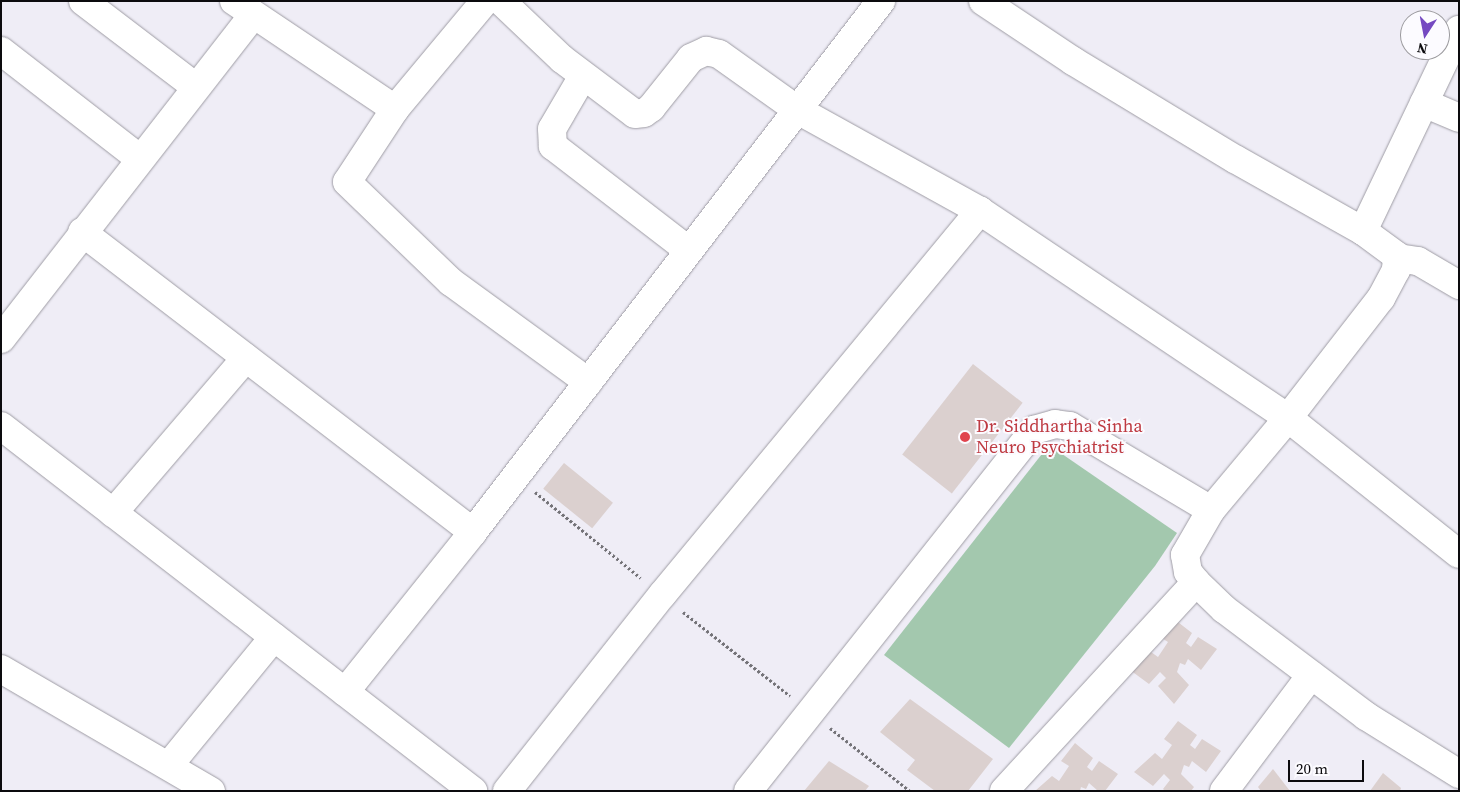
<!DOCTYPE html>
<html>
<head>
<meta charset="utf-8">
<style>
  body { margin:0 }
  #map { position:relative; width:1460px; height:792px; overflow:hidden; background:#efedf6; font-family:"Source Serif 4",serif }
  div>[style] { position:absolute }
  .green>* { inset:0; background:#a3c8ae }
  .building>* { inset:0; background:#dbd0cf; transform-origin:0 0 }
  .path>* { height:3px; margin-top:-1.5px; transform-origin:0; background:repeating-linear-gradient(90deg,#747378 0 2.5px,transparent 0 5px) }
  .roads { filter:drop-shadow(0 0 1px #9e9ca4) drop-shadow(0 0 1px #9e9ca4) }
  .minor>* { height:28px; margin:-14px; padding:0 14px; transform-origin:14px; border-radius:14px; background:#fff }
  .dots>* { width:14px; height:14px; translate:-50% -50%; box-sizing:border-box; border:2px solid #fcfbff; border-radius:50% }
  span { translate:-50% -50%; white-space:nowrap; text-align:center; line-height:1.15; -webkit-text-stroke:4px #fcfbff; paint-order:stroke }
  .health-label { font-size:18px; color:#be3a42 }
  .left { translate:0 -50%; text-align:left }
  .frame { position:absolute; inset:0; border:2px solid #0c0b0e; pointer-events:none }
  .north { position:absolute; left:1400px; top:10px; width:50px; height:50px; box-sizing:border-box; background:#fcfbff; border:1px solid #9c9b9f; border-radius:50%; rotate:191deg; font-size:14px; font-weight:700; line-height:20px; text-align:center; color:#0c0b0e }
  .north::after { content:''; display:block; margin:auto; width:18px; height:22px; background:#7549c1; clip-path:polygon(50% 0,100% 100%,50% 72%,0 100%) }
  .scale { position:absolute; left:1288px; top:760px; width:76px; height:22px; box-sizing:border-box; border:2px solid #0c0b0e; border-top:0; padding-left:6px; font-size:15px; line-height:18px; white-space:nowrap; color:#0c0b0e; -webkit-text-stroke:4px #fcfbff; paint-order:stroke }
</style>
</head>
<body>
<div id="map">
  <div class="green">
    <div style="clip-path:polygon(1049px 445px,1177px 533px,1155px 566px,1009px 748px,884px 655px)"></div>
  </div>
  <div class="building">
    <div style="left:973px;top:364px;width:63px;height:115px;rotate:38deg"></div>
    <div style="left:564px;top:463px;width:63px;height:33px;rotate:39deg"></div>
    <div style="clip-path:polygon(1174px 619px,1192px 633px,1186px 643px,1191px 647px,1198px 637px,1217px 649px,1201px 670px,1188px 659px,1185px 665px,1180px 663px,1177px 672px,1189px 685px,1174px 704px,1158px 686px,1166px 678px,1160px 672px,1149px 684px,1130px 670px,1151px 652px,1158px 657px,1168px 642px,1160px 637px)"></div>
    <div style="clip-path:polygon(910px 699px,993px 759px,968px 791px,935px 791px,907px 770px,915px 760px,880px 732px)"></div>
    <div style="clip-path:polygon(1178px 721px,1197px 735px,1190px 745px,1195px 749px,1202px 739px,1221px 751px,1206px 772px,1192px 761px,1189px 767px,1184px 765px,1181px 774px,1194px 787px,1191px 791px,1165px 791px,1163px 789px,1170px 780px,1164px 774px,1153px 786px,1134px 772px,1155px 753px,1162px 759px,1172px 745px,1164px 739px)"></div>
    <div style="clip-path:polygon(1075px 743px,1093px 758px,1087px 767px,1092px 771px,1099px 761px,1118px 774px,1105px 791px,1098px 791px,1089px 783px,1086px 789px,1081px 787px,1080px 791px,1035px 791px,1052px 776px,1059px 781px,1069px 766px,1061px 761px)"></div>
    <div style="clip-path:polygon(829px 761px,869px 786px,865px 791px,804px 791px)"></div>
    <div style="clip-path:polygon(1273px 769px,1290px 791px,1261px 791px,1258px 787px)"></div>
    <div style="clip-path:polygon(1383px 773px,1401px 788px,1400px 791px,1370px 791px)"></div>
  </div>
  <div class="path">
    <div style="left:535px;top:492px;width:136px;rotate:39.1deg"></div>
    <div style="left:683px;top:612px;width:136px;rotate:38.1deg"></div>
    <div style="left:830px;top:728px;width:102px;rotate:38.2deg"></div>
  </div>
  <div class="roads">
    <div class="minor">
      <div style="left:83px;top:1px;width:142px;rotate:37.3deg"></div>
      <div style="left:234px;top:1px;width:194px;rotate:33.9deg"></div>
      <div style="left:485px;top:1px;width:141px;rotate:129.8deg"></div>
      <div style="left:395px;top:109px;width:87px;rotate:123.3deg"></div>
      <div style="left:347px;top:182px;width:144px;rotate:43.9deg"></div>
      <div style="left:451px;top:282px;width:170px;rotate:36.1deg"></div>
      <div style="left:501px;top:1px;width:84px;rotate:43.6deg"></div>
      <div style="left:562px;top:59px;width:91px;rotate:37deg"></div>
      <div style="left:635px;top:114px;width:9px;rotate:-6deg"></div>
      <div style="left:644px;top:113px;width:9px;rotate:-36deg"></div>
      <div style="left:651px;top:108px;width:64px;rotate:-51.3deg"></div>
      <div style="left:691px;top:58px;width:17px;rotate:-25deg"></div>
      <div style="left:706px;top:51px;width:13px;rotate:13deg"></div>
      <div style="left:719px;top:54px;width:95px;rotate:35.5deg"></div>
      <div style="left:796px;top:109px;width:210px;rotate:29deg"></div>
      <div style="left:980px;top:211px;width:371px;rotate:33.9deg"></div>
      <div style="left:1288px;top:418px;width:218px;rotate:38.5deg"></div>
      <div style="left:983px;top:1px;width:108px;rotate:33.7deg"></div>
      <div style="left:1073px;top:61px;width:189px;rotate:31.2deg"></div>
      <div style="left:1235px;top:159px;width:147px;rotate:29.4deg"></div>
      <div style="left:1363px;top:231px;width:42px;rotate:36.3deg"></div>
      <div style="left:1397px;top:256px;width:14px;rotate:94deg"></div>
      <div style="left:1396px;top:270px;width:32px;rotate:118deg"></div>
      <div style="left:1381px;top:298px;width:152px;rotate:127.8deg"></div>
      <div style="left:1288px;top:418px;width:120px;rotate:129.9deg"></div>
      <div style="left:1px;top:51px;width:175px;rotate:37.8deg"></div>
      <div style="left:583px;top:76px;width:61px;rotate:120.3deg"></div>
      <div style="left:552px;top:129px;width:17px;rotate:87deg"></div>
      <div style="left:553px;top:146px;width:170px;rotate:37.6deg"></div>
      <div style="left:1424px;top:103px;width:38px;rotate:23deg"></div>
      <div style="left:1363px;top:231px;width:223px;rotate:-64.5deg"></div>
      <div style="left:82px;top:232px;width:493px;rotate:37.5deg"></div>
      <div style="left:1398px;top:258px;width:20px;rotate:9deg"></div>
      <div style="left:1418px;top:261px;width:48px;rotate:30.3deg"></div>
      <div style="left:1px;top:339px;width:409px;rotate:-52.1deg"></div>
      <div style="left:1px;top:426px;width:597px;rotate:37.71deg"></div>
      <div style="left:113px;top:513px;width:204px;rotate:-49.4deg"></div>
      <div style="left:1px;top:669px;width:243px;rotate:30.2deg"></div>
      <div style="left:345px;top:692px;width:205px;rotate:-51.3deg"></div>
      <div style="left:473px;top:532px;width:670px;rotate:-52.46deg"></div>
      <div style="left:170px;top:764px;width:164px;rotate:-50.7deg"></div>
      <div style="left:507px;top:791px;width:250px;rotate:-51.7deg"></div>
      <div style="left:662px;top:595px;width:499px;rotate:-50.4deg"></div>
      <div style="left:748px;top:791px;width:461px;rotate:-51.6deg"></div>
      <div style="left:1034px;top:430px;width:22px;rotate:-16deg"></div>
      <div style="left:1055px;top:424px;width:15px;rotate:8deg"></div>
      <div style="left:1070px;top:426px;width:164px;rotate:30.8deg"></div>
      <div style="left:1211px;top:510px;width:52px;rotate:120deg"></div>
      <div style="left:1185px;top:555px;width:17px;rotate:80deg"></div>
      <div style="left:1188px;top:572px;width:13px;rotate:51deg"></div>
      <div style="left:1196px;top:582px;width:39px;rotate:44deg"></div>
      <div style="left:1224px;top:609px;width:178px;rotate:37deg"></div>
      <div style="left:1366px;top:716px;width:110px;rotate:31.9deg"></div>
      <div style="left:1004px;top:791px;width:284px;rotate:-47.4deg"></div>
      <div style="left:1224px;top:791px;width:145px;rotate:-53.1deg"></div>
    </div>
  </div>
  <div class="dots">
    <div style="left:965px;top:437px;background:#e0444e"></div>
  </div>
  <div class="health-label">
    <span class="left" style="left:976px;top:437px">Dr. Siddhartha Sinha<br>Neuro Psychiatrist</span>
  </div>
  <div class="frame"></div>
  <div class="north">N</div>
  <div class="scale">20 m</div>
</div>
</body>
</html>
